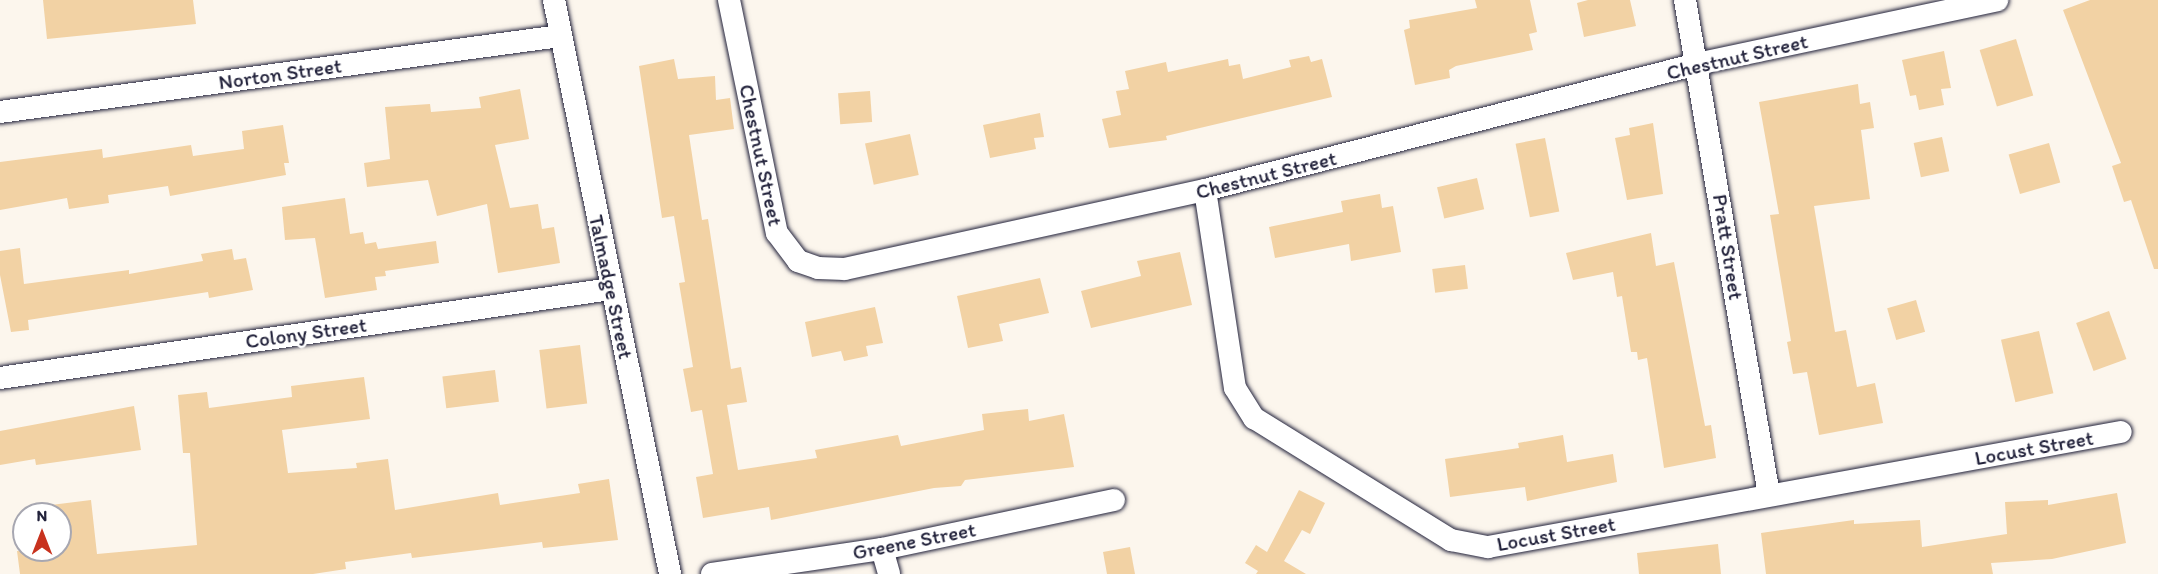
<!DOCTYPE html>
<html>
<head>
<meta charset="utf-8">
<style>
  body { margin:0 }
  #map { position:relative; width:2158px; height:574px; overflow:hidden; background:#fcf6ed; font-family:Itim,sans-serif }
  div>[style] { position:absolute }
  .building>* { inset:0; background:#f2d2a4; transform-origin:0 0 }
  .roads { filter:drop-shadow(0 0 2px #22223b) drop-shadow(0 0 2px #22223b) }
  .street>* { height:22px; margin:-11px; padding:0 11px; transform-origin:11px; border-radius:11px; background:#fff }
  span { translate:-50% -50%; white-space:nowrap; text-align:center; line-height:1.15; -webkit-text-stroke:5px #fff; paint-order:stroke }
  .street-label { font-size:21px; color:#22223b }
  .north { position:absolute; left:12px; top:502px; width:60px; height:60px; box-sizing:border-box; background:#fff; border:2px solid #a7a7b1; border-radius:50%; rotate:0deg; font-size:16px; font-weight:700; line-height:24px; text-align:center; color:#22223b }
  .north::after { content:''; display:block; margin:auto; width:21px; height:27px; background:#c8321e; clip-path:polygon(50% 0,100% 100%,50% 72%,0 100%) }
</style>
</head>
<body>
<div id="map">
  <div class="building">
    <div style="clip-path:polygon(43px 0,193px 0,196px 24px,47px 39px)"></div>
    <div style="clip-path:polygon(1475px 0,1530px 0,1537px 32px,1529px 34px,1533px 50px,1456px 66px,1449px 70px,1450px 78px,1415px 85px,1404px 30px,1410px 28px,1409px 20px,1477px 8px)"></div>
    <div style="clip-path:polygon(1588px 0,1630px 0,1636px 26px,1584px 37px,1577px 3px)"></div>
    <div style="clip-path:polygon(2090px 0,2158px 0,2158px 269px,2154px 269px,2131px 200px,2124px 202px,2112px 166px,2121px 163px,2063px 10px)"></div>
    <div style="left:2016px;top:39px;width:59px;height:38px;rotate:73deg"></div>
    <div style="clip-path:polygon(1944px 51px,1951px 88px,1941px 89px,1944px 105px,1919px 110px,1916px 95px,1910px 96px,1902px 60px)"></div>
    <div style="clip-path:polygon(1309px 56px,1311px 62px,1322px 59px,1332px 97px,1166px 136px,1167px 140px,1109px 148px,1102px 119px,1121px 115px,1116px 91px,1129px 89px,1125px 71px,1166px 62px,1168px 72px,1228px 59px,1229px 66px,1240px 64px,1243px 79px,1291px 67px,1289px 60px)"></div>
    <div style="clip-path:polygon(674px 59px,678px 79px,715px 76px,716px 100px,730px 98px,734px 129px,689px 135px,702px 220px,708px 219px,731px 369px,741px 367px,747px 402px,727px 405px,738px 470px,817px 458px,815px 450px,898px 435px,901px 446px,984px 430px,982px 414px,1028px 409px,1029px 421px,1064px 414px,1074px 467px,965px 480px,961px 486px,934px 488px,771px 520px,769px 507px,703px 518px,696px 477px,713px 474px,702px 410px,691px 412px,683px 369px,693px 367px,679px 283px,685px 282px,674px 216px,662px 218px,639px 66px)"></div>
    <div style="clip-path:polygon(1858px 84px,1860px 104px,1870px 102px,1874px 128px,1861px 130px,1870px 199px,1814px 206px,1835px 332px,1846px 330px,1857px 387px,1875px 383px,1883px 423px,1819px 435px,1807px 372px,1793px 374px,1787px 342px,1791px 341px,1770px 215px,1779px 214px,1759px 102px)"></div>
    <div style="clip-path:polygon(520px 89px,529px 139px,495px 145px,510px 208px,538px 204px,542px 229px,554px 227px,560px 263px,498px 273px,487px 204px,437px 216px,428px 180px,367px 187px,364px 163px,390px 159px,385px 107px,430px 104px,431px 112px,481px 108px,479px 97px)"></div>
    <div style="left:870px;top:91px;width:31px;height:32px;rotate:86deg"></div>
    <div style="clip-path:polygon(1040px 113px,1044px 137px,1034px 138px,1036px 149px,990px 158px,983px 125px)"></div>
    <div style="clip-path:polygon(1653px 123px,1663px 194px,1627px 200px,1615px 138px,1630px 135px,1629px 128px)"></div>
    <div style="clip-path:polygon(283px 125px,289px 163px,284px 163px,286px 175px,170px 196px,168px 186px,108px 195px,109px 203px,69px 209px,67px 198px,0 210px,0 162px,102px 149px,103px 158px,191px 145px,193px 156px,244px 149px,242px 131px)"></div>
    <div style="left:910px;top:134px;width:42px;height:46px;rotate:78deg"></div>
    <div style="left:1942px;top:137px;width:35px;height:29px;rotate:78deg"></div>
    <div style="left:1545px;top:138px;width:75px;height:30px;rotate:79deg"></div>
    <div style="left:2049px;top:143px;width:41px;height:42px;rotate:74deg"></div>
    <div style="left:1477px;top:178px;width:32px;height:41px;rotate:77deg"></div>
    <div style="clip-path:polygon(1380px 194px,1382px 208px,1393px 206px,1401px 252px,1351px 261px,1349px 244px,1275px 258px,1269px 227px,1343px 212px,1341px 201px)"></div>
    <div style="clip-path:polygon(345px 198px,350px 234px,363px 232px,365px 244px,376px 242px,378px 249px,436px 241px,439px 263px,385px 271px,386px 276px,375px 277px,377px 290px,325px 298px,315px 238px,285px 240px,282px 207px)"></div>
    <div style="clip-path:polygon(1651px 233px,1656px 266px,1674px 262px,1705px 426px,1711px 425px,1716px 458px,1664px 468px,1647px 358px,1638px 360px,1637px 352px,1631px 352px,1622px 296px,1617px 297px,1613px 272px,1573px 280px,1566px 253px)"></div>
    <div style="clip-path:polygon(20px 248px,24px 284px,129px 270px,129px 274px,203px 261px,201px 254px,232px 249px,234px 260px,246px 258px,253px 290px,209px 298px,208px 292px,28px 320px,29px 330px,11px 332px,0 275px,0 251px)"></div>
    <div style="clip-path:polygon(1180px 252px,1192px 305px,1091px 328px,1081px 291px,1141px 276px,1137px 261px)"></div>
    <div style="left:1465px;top:265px;width:24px;height:33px;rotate:83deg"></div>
    <div style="clip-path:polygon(1040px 278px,1049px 313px,999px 324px,1003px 341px,968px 348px,957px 296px)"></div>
    <div style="left:1916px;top:300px;width:33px;height:30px;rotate:74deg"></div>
    <div style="clip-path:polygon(875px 307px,883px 343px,866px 346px,868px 356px,844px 361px,841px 351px,812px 357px,805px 322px)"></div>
    <div style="left:2109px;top:311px;width:51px;height:35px;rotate:70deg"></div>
    <div style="left:2039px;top:331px;width:64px;height:39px;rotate:77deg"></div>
    <div style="left:580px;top:345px;width:59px;height:41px;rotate:83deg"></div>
    <div style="left:495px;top:370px;width:32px;height:53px;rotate:83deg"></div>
    <div style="clip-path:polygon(364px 377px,370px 419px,282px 430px,288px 473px,357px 468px,356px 463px,388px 459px,395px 510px,498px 493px,500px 505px,580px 493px,578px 484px,609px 479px,618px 540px,543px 548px,542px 542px,412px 558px,411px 553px,345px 562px,346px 569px,313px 574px,20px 574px,17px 551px,60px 550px,60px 514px,28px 514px,27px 508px,91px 500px,97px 554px,197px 545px,190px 453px,183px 453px,178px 395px,207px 392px,209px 408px,292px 397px,291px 386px)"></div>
    <div style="clip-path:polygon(134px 406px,141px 450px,36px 465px,35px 459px,0 465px,0 431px)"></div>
    <div style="clip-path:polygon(1563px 435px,1567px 462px,1613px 454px,1617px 482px,1527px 501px,1525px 487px,1450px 497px,1445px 459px,1519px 448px,1518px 443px)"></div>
    <div style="clip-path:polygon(1299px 490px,1325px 503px,1310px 534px,1302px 530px,1284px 561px,1306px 574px,1256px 574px,1258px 571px,1245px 563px,1256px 545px,1267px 552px)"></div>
    <div style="clip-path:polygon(2117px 493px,2126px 543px,2052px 559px,1991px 563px,1993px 574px,1766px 574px,1761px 533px,1854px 520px,1854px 524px,1920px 520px,1922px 547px,2007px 534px,2005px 502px,2048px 500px,2048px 505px)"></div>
    <div style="clip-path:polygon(1718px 544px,1721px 574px,1639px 574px,1637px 553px)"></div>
    <div style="clip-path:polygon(1130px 547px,1135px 574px,1107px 574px,1103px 552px)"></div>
  </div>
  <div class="roads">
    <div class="street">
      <div style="left:554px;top:0;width:586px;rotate:78.57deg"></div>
      <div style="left:729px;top:0;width:238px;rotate:78.4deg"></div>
      <div style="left:777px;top:233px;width:35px;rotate:53deg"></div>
      <div style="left:798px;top:261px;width:21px;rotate:19deg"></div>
      <div style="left:818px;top:268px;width:27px;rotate:2deg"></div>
      <div style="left:845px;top:269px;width:369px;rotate:-12.4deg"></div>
      <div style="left:1205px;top:190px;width:508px;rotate:-14.36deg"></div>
      <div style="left:1697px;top:64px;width:307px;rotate:-12deg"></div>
      <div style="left:1685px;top:0;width:502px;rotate:80.37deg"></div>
      <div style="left:0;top:112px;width:565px;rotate:-7.73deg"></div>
      <div style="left:1205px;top:190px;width:200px;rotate:81.4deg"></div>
      <div style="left:1235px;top:388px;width:36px;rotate:58deg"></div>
      <div style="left:1254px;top:418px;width:232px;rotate:31.8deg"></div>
      <div style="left:1451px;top:540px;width:38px;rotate:11deg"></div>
      <div style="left:1488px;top:547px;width:643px;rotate:-10.3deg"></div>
      <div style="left:0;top:378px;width:617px;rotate:-8.29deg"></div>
      <div style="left:882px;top:549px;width:26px;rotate:74deg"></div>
      <div style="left:712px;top:574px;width:172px;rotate:-8.4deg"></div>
      <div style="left:882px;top:549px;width:237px;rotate:-11.9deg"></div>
    </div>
  </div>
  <div class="street-label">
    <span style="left:1737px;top:57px;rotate:-13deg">Chestnut Street</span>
    <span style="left:280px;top:74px;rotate:-8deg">Norton Street</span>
    <span style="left:761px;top:155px;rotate:78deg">Chestnut Street</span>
    <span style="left:1266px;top:175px;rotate:-14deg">Chestnut Street</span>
    <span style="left:1728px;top:247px;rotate:81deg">Pratt Street</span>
    <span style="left:611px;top:287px;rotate:78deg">Talmadge Street</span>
    <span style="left:306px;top:333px;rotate:-8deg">Colony Street</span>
    <span style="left:2034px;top:448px;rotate:-10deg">Locust Street</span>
    <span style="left:1556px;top:534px;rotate:-10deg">Locust Street</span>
    <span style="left:914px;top:541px;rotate:-11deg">Greene Street</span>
  </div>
  <div class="north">N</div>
</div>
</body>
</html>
